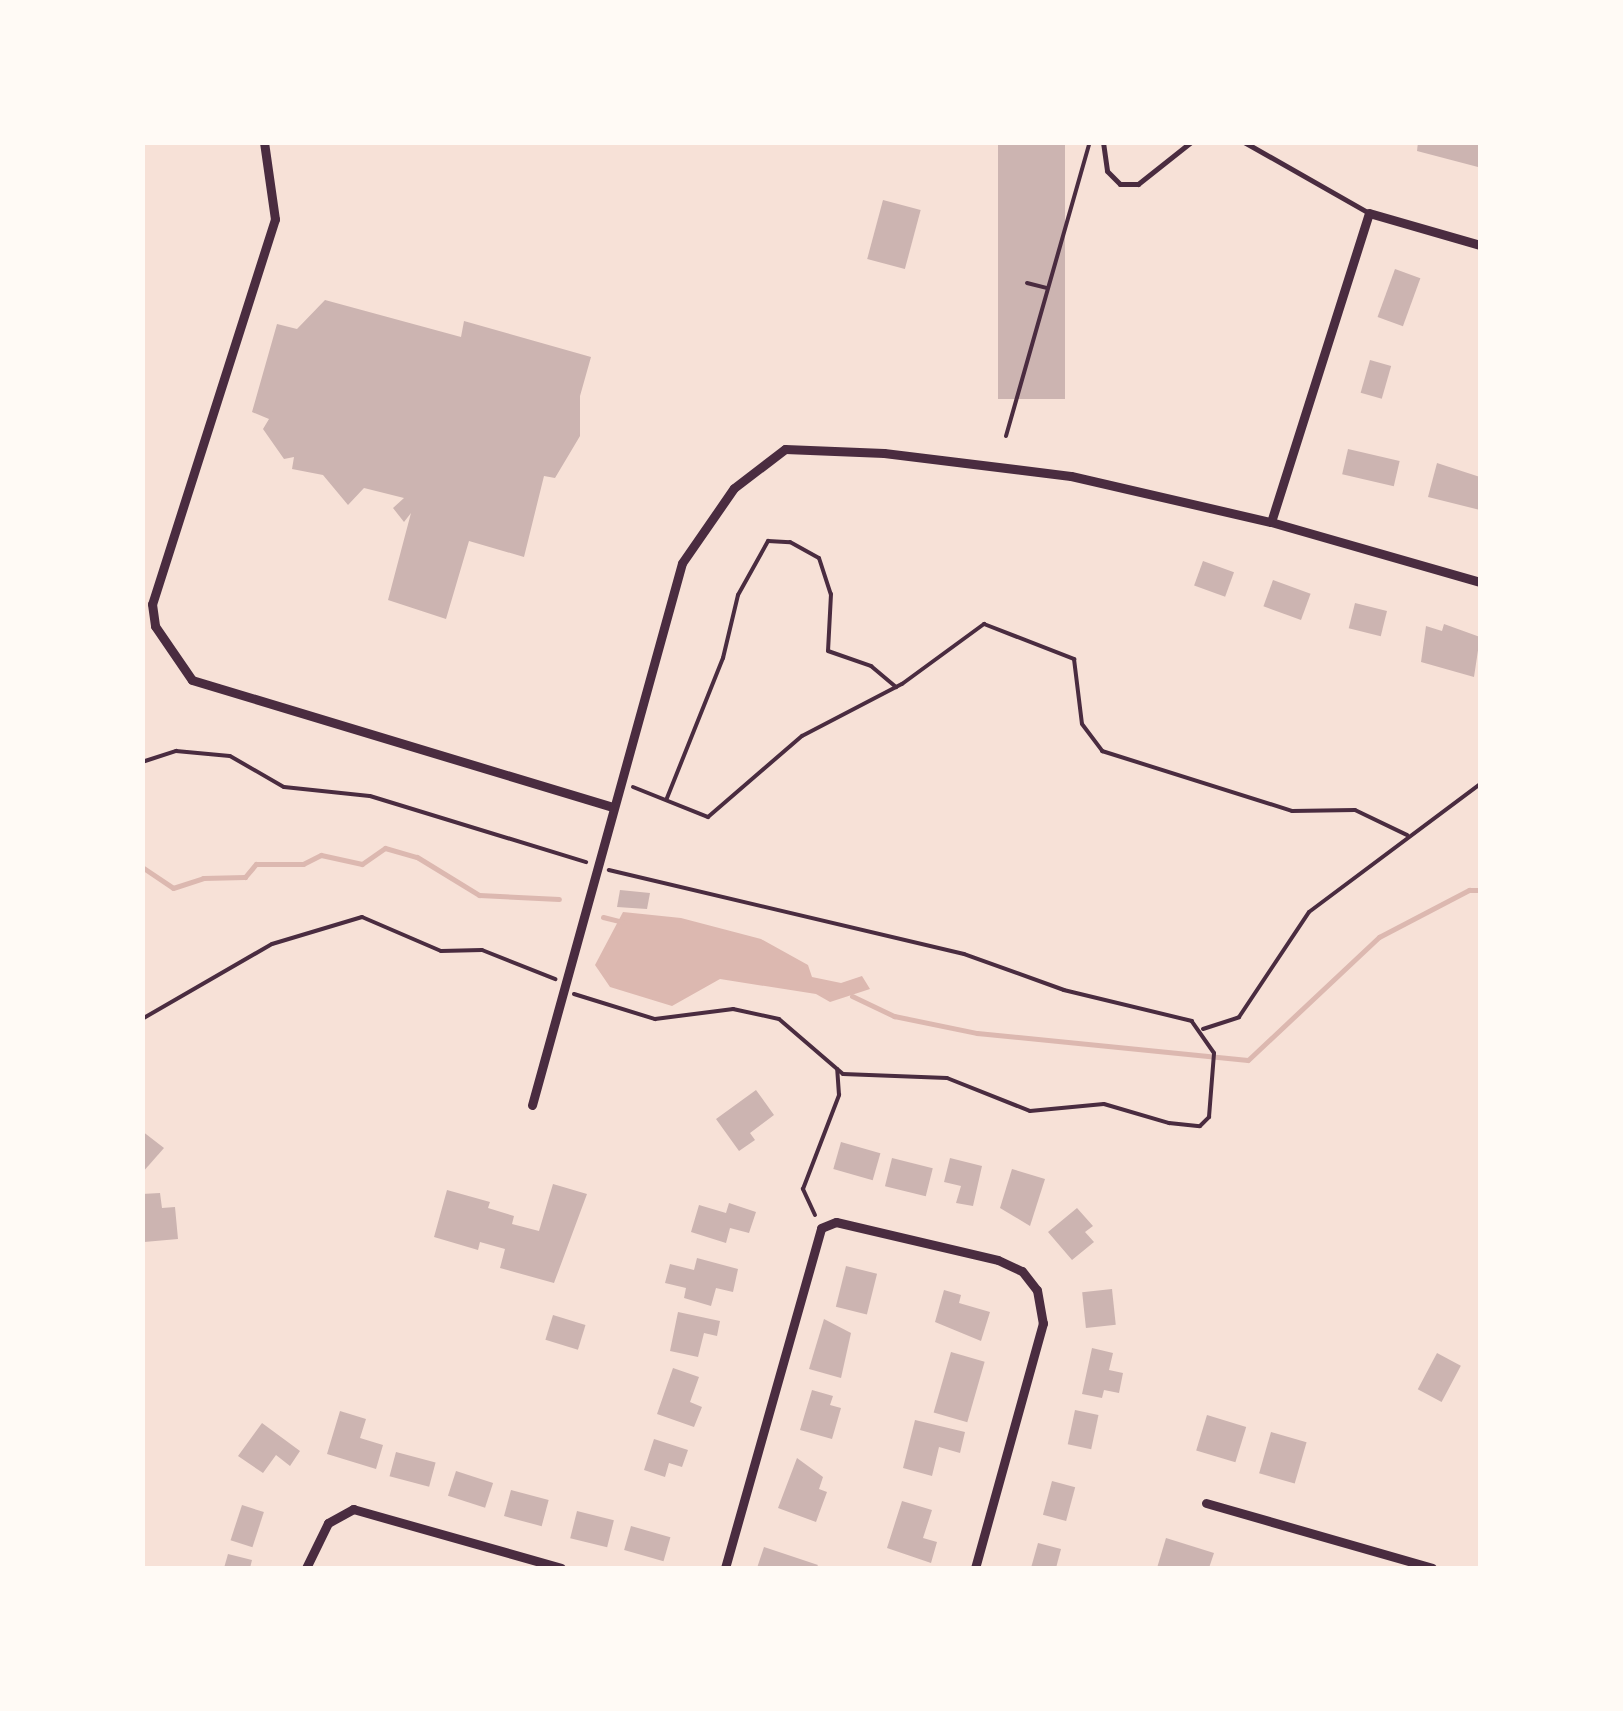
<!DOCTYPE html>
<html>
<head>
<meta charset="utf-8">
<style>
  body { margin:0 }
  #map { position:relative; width:1623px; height:1711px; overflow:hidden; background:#f7e1d7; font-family:"Open Sans",sans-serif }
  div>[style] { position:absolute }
  .water>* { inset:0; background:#dcb8b0 }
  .stream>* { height:5px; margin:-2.5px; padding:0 2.5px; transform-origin:2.5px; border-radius:2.5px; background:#dcb8b0 }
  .building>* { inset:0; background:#ccb4b1; transform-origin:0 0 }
  .path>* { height:4px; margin:-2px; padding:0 2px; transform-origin:2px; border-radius:2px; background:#4a2c40 }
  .service>* { height:5px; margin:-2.5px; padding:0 2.5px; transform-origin:2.5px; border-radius:2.5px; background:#4a2c40 }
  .minor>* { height:9px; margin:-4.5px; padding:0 4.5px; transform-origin:4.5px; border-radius:4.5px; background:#4a2c40 }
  span { translate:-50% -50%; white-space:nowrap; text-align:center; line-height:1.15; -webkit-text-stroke:10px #fffaf5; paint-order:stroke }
  .frame { position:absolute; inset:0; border:145px solid #fffaf5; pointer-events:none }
</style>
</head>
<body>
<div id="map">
  <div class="water">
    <div style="clip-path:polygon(623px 912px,681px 918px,761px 939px,808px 965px,812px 977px,841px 983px,862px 976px,870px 989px,830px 1002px,816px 994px,720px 979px,672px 1006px,610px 987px,595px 965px)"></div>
  </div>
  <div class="stream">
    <div style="left:142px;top:867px;width:37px;rotate:34deg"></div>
    <div style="left:173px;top:888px;width:32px;rotate:-18deg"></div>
    <div style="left:203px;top:878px;width:42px;rotate:-1.4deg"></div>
    <div style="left:245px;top:877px;width:17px;rotate:-50deg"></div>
    <div style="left:256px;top:864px;width:47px"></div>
    <div style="left:303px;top:864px;width:20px;rotate:-27deg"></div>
    <div style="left:321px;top:855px;width:42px;rotate:12.4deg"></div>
    <div style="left:362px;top:864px;width:28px;rotate:-35deg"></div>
    <div style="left:385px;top:848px;width:33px;rotate:16deg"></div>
    <div style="left:417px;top:857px;width:73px;rotate:31.5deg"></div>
    <div style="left:479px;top:895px;width:80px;rotate:2.9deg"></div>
    <div style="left:603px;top:917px;width:21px;rotate:14deg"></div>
    <div style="left:852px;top:996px;width:47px;rotate:25.5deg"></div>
    <div style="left:894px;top:1016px;width:85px;rotate:11.6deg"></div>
    <div style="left:977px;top:1033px;width:272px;rotate:5.7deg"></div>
    <div style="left:1248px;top:1060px;width:180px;rotate:-43.2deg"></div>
    <div style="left:1379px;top:937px;width:102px;rotate:-27.6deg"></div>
    <div style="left:1469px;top:890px;width:11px"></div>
  </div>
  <div class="building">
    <div style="left:998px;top:142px;width:67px;height:257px"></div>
    <div style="clip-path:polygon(1418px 142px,1480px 142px,1478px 167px,1417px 151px)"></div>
    <div style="left:883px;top:200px;width:39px;height:61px;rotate:15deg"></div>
    <div style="left:1395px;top:269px;width:27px;height:51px;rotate:20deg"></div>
    <div style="clip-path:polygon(325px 300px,461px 337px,464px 321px,591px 357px,580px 396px,580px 436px,555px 478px,544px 476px,524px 557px,469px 541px,446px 619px,388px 600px,411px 513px,404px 522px,393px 508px,404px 498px,364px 488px,348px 505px,323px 475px,292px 469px,294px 457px,284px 459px,263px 429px,269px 419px,252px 412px,277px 324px,297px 329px)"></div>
    <div style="left:1370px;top:360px;width:22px;height:34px;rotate:16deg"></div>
    <div style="left:1348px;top:449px;width:53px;height:26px;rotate:13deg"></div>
    <div style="clip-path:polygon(1437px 463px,1480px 477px,1480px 510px,1428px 497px)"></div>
    <div style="left:1203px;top:561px;width:33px;height:26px;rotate:20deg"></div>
    <div style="left:1273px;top:580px;width:40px;height:28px;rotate:20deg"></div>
    <div style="left:1355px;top:603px;width:33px;height:26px;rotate:14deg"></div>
    <div style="clip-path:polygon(1444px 624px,1480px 637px,1474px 677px,1421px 662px,1426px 626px,1442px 631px)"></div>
    <div style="clip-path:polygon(620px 890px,650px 893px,647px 909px,617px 907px)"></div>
    <div style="clip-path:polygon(756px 1090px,774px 1115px,750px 1133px,755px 1140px,739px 1151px,716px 1119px)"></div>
    <div style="clip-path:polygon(142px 1131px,164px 1148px,142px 1173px)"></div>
    <div style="left:841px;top:1142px;width:41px;height:28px;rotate:16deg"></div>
    <div style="left:892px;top:1158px;width:42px;height:29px;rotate:14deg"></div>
    <div style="clip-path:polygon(950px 1158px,982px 1166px,973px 1206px,956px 1203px,961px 1186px,944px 1182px)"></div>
    <div style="clip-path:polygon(1012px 1169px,1045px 1179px,1030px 1226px,1000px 1208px)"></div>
    <div style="clip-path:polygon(553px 1184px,587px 1194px,554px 1283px,500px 1268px,505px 1249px,480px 1242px,478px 1250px,434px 1237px,447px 1190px,490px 1202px,488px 1208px,514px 1216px,512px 1224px,539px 1231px)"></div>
    <div style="clip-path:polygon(160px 1193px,162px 1208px,175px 1207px,178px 1239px,144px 1242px,142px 1194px)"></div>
    <div style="clip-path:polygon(729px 1203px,756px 1212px,749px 1233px,730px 1228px,726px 1243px,691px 1232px,699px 1205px,726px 1213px)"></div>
    <div style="clip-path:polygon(1077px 1208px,1093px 1226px,1085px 1232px,1094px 1242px,1072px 1260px,1048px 1232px)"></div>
    <div style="clip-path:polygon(697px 1258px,738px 1269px,733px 1292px,716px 1288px,711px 1306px,684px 1298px,686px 1288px,665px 1283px,670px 1264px,694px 1270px)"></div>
    <div style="left:846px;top:1266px;width:32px;height:42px;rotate:14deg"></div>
    <div style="left:1112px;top:1289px;width:36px;height:30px;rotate:84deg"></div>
    <div style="clip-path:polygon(944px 1290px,961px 1295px,959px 1303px,990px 1312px,981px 1341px,935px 1322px)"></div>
    <div style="clip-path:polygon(678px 1312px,720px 1321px,717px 1336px,704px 1333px,698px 1357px,670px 1351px)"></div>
    <div style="left:553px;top:1315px;width:34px;height:26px;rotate:17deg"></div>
    <div style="clip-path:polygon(824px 1319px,851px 1333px,841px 1378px,809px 1369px)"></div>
    <div style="clip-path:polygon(1092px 1348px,1113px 1353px,1109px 1370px,1123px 1373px,1119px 1393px,1104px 1390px,1102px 1398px,1082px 1394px)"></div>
    <div style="left:951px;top:1352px;width:35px;height:63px;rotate:16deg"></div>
    <div style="left:1437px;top:1353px;width:27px;height:41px;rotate:28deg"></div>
    <div style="clip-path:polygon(673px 1368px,699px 1377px,690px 1402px,702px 1407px,694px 1427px,657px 1414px)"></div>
    <div style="clip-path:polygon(812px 1390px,833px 1396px,830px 1405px,841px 1408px,832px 1439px,800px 1430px)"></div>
    <div style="left:1075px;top:1410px;width:24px;height:35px;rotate:12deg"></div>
    <div style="clip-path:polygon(340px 1411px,366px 1419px,360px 1438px,383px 1445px,376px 1469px,327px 1454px)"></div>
    <div style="left:1207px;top:1415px;width:41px;height:37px;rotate:17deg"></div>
    <div style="clip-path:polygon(915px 1420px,965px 1432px,960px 1453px,939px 1447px,932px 1476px,903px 1468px)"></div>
    <div style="clip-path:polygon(262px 1423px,300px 1451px,290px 1466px,276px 1455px,263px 1473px,238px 1456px)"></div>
    <div style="left:1271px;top:1432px;width:37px;height:43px;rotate:16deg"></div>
    <div style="clip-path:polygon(654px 1439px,688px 1450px,682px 1467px,669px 1463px,665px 1477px,644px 1470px)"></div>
    <div style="left:396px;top:1452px;width:41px;height:25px;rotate:15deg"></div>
    <div style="clip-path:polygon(797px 1458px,823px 1477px,819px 1489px,827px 1492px,816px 1522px,778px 1508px)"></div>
    <div style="left:456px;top:1471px;width:39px;height:26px;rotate:18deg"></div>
    <div style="left:1052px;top:1481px;width:24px;height:35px;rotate:15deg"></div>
    <div style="left:511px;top:1490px;width:39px;height:27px;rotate:15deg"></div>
    <div style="clip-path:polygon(902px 1501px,932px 1510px,923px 1538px,937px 1542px,931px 1563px,887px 1548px)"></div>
    <div style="left:242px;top:1505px;width:23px;height:37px;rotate:18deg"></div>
    <div style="left:577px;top:1511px;width:38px;height:28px;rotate:14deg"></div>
    <div style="left:631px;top:1526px;width:41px;height:25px;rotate:16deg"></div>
    <div style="clip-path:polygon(1166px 1538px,1214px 1553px,1209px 1568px,1157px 1568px)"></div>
    <div style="clip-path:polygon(1038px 1543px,1061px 1549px,1056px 1568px,1031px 1568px)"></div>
    <div style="clip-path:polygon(764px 1547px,818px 1565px,816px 1568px,757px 1568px)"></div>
    <div style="clip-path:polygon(228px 1554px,252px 1560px,250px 1568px,224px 1568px)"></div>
  </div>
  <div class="path">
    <div style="left:1027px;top:283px;width:21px;rotate:14deg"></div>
    <div style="left:1006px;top:436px;width:306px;rotate:-74.1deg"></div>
    <div style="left:142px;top:762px;width:36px;rotate:-18deg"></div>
    <div style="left:176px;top:751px;width:54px;rotate:5.3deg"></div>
    <div style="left:230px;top:756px;width:62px;rotate:29.9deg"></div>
    <div style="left:284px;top:787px;width:86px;rotate:6deg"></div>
    <div style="left:370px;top:796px;width:226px;rotate:17deg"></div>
    <div style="left:633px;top:787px;width:81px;rotate:21.8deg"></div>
    <div style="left:708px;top:817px;width:124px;rotate:-40.8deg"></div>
    <div style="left:802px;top:736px;width:113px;rotate:-27.5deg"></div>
    <div style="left:902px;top:684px;width:102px;rotate:-36.2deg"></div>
    <div style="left:984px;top:624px;width:97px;rotate:21.3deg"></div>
    <div style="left:1074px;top:659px;width:65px;rotate:83deg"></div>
    <div style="left:1082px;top:724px;width:34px;rotate:53deg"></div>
    <div style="left:1102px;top:751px;width:199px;rotate:17.5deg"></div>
    <div style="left:1292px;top:811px;width:63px;rotate:-0.9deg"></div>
    <div style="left:1355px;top:810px;width:58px;rotate:25.7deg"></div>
    <div style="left:667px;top:798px;width:151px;rotate:-68.2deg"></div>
    <div style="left:723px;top:658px;width:65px;rotate:-76.6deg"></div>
    <div style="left:738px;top:595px;width:62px;rotate:-60.9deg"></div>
    <div style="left:768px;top:541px;width:22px;rotate:3deg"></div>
    <div style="left:790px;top:542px;width:33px;rotate:29deg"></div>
    <div style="left:819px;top:558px;width:38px;rotate:72deg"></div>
    <div style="left:831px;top:594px;width:57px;rotate:93deg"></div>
    <div style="left:828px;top:651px;width:46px;rotate:19.2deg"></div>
    <div style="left:871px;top:666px;width:33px;rotate:40deg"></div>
    <div style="left:574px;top:994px;width:85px;rotate:17.2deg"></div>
    <div style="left:655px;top:1019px;width:79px;rotate:-7.3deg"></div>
    <div style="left:733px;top:1009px;width:47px;rotate:12.3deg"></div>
    <div style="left:779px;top:1019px;width:84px;rotate:40.7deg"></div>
    <div style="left:843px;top:1074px;width:104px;rotate:2.2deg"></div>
    <div style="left:947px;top:1078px;width:89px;rotate:21.7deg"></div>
    <div style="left:1030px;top:1111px;width:74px;rotate:-5.4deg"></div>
    <div style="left:1104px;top:1104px;width:68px;rotate:16.3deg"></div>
    <div style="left:1169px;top:1123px;width:31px;rotate:6deg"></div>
    <div style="left:1200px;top:1126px;width:13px;rotate:-45deg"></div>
    <div style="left:1209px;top:1117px;width:64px;rotate:-85.5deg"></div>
    <div style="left:1214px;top:1053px;width:39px;rotate:-125deg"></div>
    <div style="left:1192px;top:1021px;width:132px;rotate:-166.4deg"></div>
    <div style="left:1064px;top:990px;width:106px;rotate:-160.2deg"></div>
    <div style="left:964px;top:954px;width:365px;rotate:-166.7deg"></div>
    <div style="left:142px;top:1019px;width:150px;rotate:-30deg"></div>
    <div style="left:272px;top:944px;width:94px;rotate:-16.7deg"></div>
    <div style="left:362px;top:917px;width:86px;rotate:23.3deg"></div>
    <div style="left:441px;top:951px;width:41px;rotate:-1.4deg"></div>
    <div style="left:482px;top:950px;width:79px;rotate:21.7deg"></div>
    <div style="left:1203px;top:1029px;width:38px;rotate:-18deg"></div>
    <div style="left:1239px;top:1017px;width:126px;rotate:-56.3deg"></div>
    <div style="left:1309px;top:912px;width:214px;rotate:-36.8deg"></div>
    <div style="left:815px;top:1215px;width:29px;rotate:-115deg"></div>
    <div style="left:803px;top:1189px;width:101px;rotate:-69deg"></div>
    <div style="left:839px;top:1095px;width:26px;rotate:-94deg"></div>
  </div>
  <div class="service">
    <div style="left:1103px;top:142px;width:29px;rotate:82deg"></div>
    <div style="left:1107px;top:171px;width:18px;rotate:45deg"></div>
    <div style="left:1120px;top:184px;width:18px"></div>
    <div style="left:1138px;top:184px;width:68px;rotate:-38.4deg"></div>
    <div style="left:1244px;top:142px;width:144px;rotate:29.6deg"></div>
  </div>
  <div class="minor">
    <div style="left:264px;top:142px;width:78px;rotate:81.9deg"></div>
    <div style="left:275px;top:219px;width:404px;rotate:107.7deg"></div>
    <div style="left:152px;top:604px;width:22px;rotate:82deg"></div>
    <div style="left:155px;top:626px;width:65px;rotate:55.6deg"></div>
    <div style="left:192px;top:680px;width:439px;rotate:16.8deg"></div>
    <div style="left:1271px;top:522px;width:324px;rotate:-72.4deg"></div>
    <div style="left:1369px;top:213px;width:116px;rotate:16.1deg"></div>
    <div style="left:532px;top:1105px;width:562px;rotate:-74.53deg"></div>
    <div style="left:682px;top:563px;width:91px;rotate:-55.3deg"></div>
    <div style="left:734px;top:488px;width:64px;rotate:-37.4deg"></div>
    <div style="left:785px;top:449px;width:99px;rotate:2.3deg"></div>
    <div style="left:884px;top:453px;width:188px;rotate:7deg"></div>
    <div style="left:1071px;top:476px;width:205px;rotate:13deg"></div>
    <div style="left:1271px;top:522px;width:217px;rotate:16deg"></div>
    <div style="left:1206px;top:1503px;width:235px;rotate:16deg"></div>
    <div style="left:306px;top:1568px;width:50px;rotate:-63.9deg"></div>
    <div style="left:328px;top:1523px;width:29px;rotate:-29deg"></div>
    <div style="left:353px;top:1509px;width:216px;rotate:15.8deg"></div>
    <div style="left:725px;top:1568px;width:353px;rotate:-74.2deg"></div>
    <div style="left:821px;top:1228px;width:16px;rotate:-22deg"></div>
    <div style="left:836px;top:1222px;width:166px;rotate:13.2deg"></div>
    <div style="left:998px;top:1260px;width:26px;rotate:25deg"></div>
    <div style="left:1022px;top:1271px;width:24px;rotate:52deg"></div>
    <div style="left:1037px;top:1290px;width:34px;rotate:80deg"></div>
    <div style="left:1043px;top:1323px;width:254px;rotate:105.5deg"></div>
  </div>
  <div class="frame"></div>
</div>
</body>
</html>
